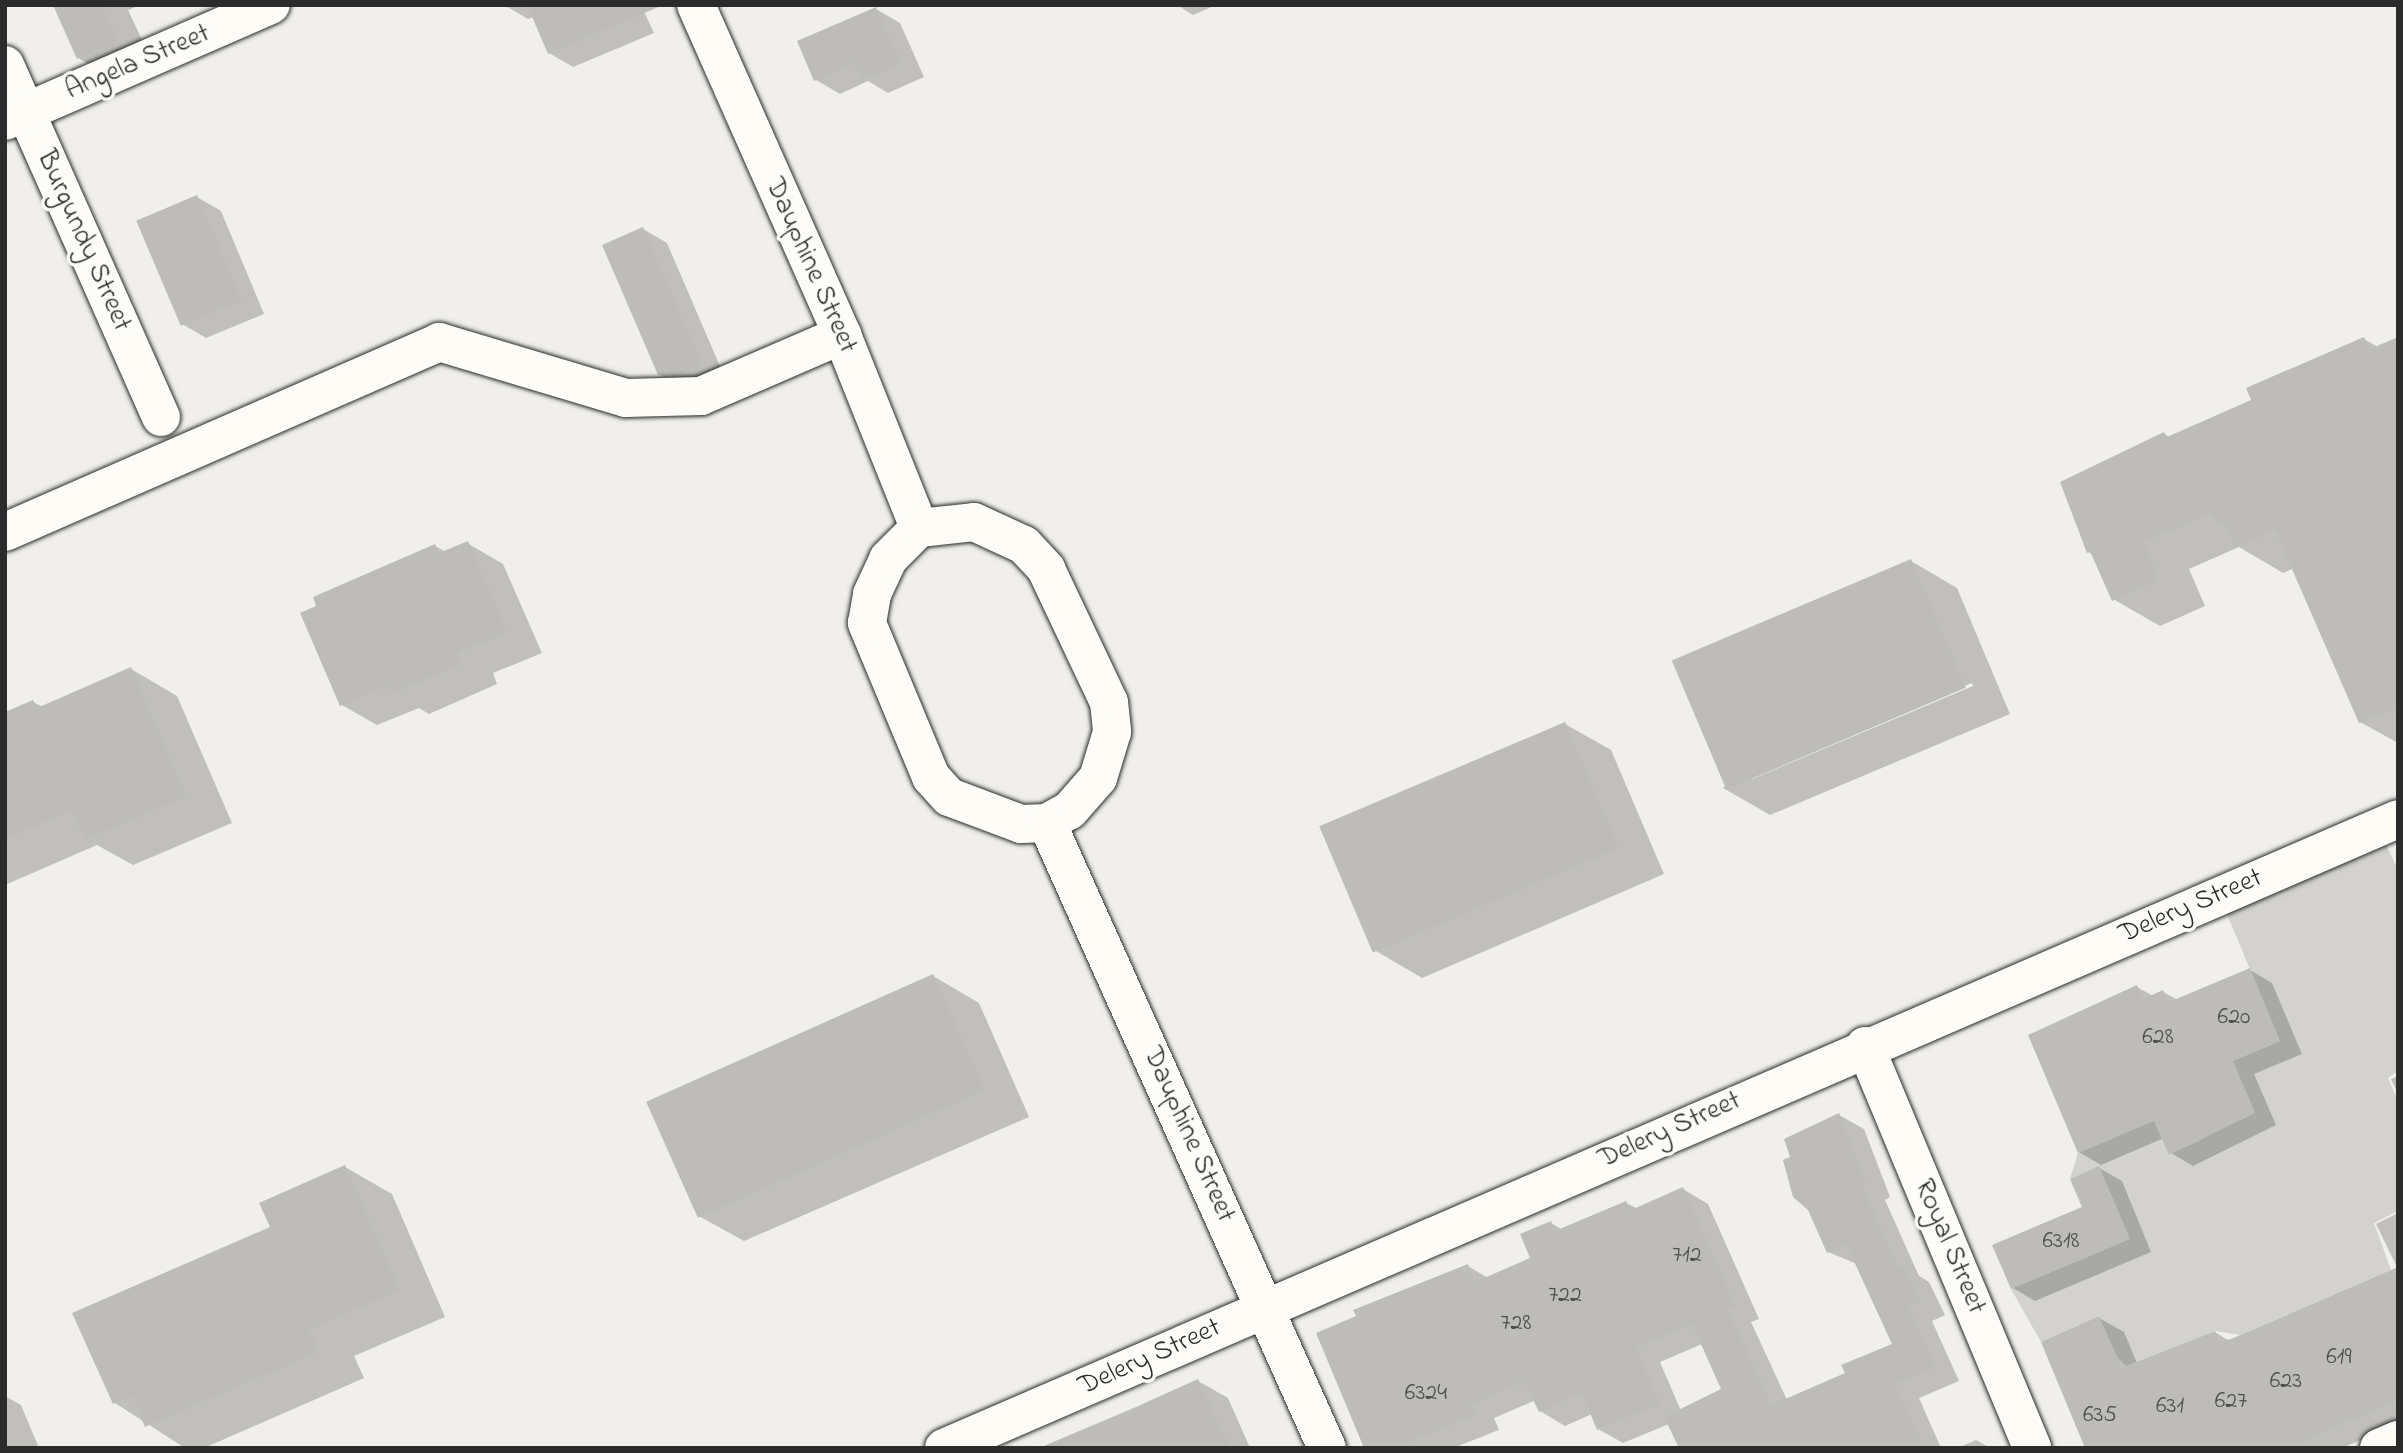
<!DOCTYPE html>
<html>
<head>
<meta charset="utf-8">
<style>
  body { margin:0 }
  #map { position:relative; width:2403px; height:1453px; overflow:hidden; background:#f0efeb; font-family:"Indie Flower",sans-serif }
  div>[style] { position:absolute }
  .green>* { inset:0; background:#d3d2cf }
  .shadow>* { inset:0; background:#0003 }
  .building>* { inset:0; background:#bdbcb8; transform-origin:0 0 }
  .roads { filter:drop-shadow(0 0 2px #2b2b2b) drop-shadow(0 0 2px #2b2b2b) }
  .minor>* { height:38px; margin:-19px; padding:0 19px; transform-origin:19px; border-radius:19px; background:#fdfcf7 }
  span { translate:-50% -50%; white-space:nowrap; text-align:center; line-height:1.15; -webkit-text-stroke:7px #fdfcf7; paint-order:stroke }
  .number-label { font-size:24px; color:#504f4e }
  .number-label span { -webkit-text-stroke-width:0 }
  .street-label { font-size:28px; color:#2b2b2b }
  .frame { position:absolute; inset:0; border:7px solid #2b2b2b; pointer-events:none }
</style>
</head>
<body>
<div id="map">
  <div class="green">
    <div style="clip-path:polygon(2378px 828px,2398px 870px,2398px 1071px,2388px 1078px,2398px 1101px,2398px 1211px,2374px 1223px,2391px 1270px,2240px 1335px,2215px 1331px,2126px 1366px,2117px 1357px,2099px 1316px,2041px 1342px,2011px 1289px,2130px 1239px,2099px 1167px,2070px 1179px,2078px 1153px,2114px 1138px,2150px 1111px,2169px 1154px,2201px 1140px,2183px 1096px,2228px 1124px,2255px 1113px,2242px 1082px,2215px 1094px,2217px 1068px,2280px 1041px,2219px 895px)"></div>
  </div>
  <div class="shadow">
    <div style="clip-path:polygon(55px 5px,140px 5px,128px 10px,151px 59px,112px 77px,78px 58px)"></div>
    <div style="clip-path:polygon(504px 5px,641px 5px,654px 33px,573px 67px,549px 53px,534px 17px,528px 19px)"></div>
    <div style="clip-path:polygon(1177px 5px,1216px 5px,1193px 15px)"></div>
    <div style="clip-path:polygon(876px 9px,900px 23px,924px 77px,888px 93px,868px 81px,840px 94px,816px 80px)"></div>
    <div style="clip-path:polygon(197px 197px,221px 211px,264px 314px,206px 338px,182px 324px)"></div>
    <div style="clip-path:polygon(643px 229px,667px 243px,725px 378px,683px 388px,659px 374px)"></div>
    <div style="clip-path:polygon(2398px 338px,2398px 743px,2360px 722px,2294px 568px,2283px 573px,2239px 547px,2189px 569px,2205px 606px,2160px 626px,2113px 599px,2094px 556px,2088px 552px,2063px 483px,2164px 434px,2171px 438px,2253px 401px,2364px 339px,2378px 347px)"></div>
    <div style="clip-path:polygon(467px 543px,503px 564px,542px 653px,493px 673px,497px 684px,429px 714px,419px 708px,377px 725px,342px 705px,435px 546px,446px 552px)"></div>
    <div style="clip-path:polygon(evenodd,1911px 561px,1957px 588px,2010px 714px,1770px 815px,1723px 788px,1911px 561px,1972px 683px,1973px 686px,1752px 779px,1752px 775px,1972px 683px)"></div>
    <div style="clip-path:polygon(131px 669px,177px 696px,232px 823px,133px 865px,97px 845px,5px 885px,5px 714px,33px 702px,43px 707px)"></div>
    <div style="clip-path:polygon(1565px 724px,1611px 750px,1664px 874px,1422px 978px,1376px 951px)"></div>
    <div style="clip-path:polygon(2250px 970px,2272px 983px,2302px 1054px,2254px 1074px,2276px 1125px,2193px 1166px,2171px 1153px,2164px 1138px,2101px 1165px,2079px 1152px,2137px 987px,2153px 996px,2163px 992px,2178px 1000px)"></div>
    <div style="clip-path:polygon(933px 976px,979px 1003px,1029px 1117px,744px 1241px,697px 1215px)"></div>
    <div style="clip-path:polygon(2398px 1076px,2398px 1094px,2391px 1079px)"></div>
    <div style="clip-path:polygon(evenodd,1839px 1115px,1864px 1129px,1890px 1197px,1885px 1200px,1919px 1276px,1929px 1282px,1945px 1315px,1932px 1321px,1959px 1381px,1919px 1398px,1941px 1448px,1681px 1448px,1669px 1424px,1623px 1443px,1598px 1429px,1592px 1414px,1565px 1426px,1540px 1411px,1536px 1400px,1494px 1418px,1499px 1430px,1453px 1448px,1366px 1448px,1468px 1266px,1488px 1278px,1533px 1259px,1551px 1223px,1563px 1230px,1626px 1203px,1638px 1209px,1683px 1189px,1708px 1204px,1759px 1319px,1751px 1322px,1787px 1400px,1847px 1374px,1894px 1345px,1857px 1264px,1828px 1252px,1792px 1158px,1839px 1115px,1702px 1344px,1723px 1390px,1681px 1411px,1660px 1362px,1702px 1344px)"></div>
    <div style="clip-path:polygon(345px 1167px,392px 1194px,445px 1317px,354px 1356px,364px 1378px,204px 1448px,185px 1448px,115px 1403px,272px 1228px)"></div>
    <div style="clip-path:polygon(2099px 1168px,2122px 1181px,2151px 1252px,2035px 1301px,2013px 1288px,2084px 1208px)"></div>
    <div style="clip-path:polygon(2398px 1213px,2398px 1269px,2376px 1224px)"></div>
    <div style="clip-path:polygon(2398px 1269px,2398px 1424px,2342px 1448px,2088px 1448px,2099px 1318px,2124px 1332px,2137px 1363px,2215px 1332px,2229px 1341px)"></div>
    <div style="clip-path:polygon(1198px 1381px,1228px 1398px,1250px 1448px,1043px 1448px)"></div>
    <div style="clip-path:polygon(5px 1396px,21px 1405px,39px 1448px,5px 1448px)"></div>
    <div style="clip-path:polygon(1976px 1440px,1990px 1448px,1958px 1448px)"></div>
  </div>
  <div class="building">
    <div style="clip-path:polygon(53px 5px,102px 5px,118px 40px,77px 59px)"></div>
    <div style="clip-path:polygon(527px 5px,663px 5px,548px 54px)"></div>
    <div style="clip-path:polygon(876px 7px,901px 63px,862px 80px,855px 63px,814px 81px,797px 41px)"></div>
    <div style="left:197px;top:195px;width:114px;height:66px;rotate:67deg"></div>
    <div style="clip-path:polygon(643px 227px,702px 364px,677px 375px,658px 375px,602px 245px)"></div>
    <div style="clip-path:polygon(2364px 337px,2370px 349px,2398px 337px,2398px 706px,2359px 723px,2275px 530px,2236px 548px,2225px 523px,2218px 526px,2212px 513px,2144px 542px,2159px 580px,2112px 601px,2090px 551px,2087px 553px,2060px 482px,2164px 432px,2167px 437px,2251px 400px,2246px 388px)"></div>
    <div style="clip-path:polygon(468px 541px,507px 632px,458px 653px,463px 663px,392px 694px,388px 685px,340px 706px,300px 613px,316px 606px,313px 597px,435px 544px,439px 553px)"></div>
    <div style="left:1911px;top:559px;width:140px;height:260px;rotate:67deg"></div>
    <div style="clip-path:polygon(131px 667px,186px 796px,85px 840px,72px 810px,5px 839px,5px 712px,33px 700px,37px 708px)"></div>
    <div style="left:1565px;top:722px;width:137px;height:267px;rotate:67deg"></div>
    <div style="clip-path:polygon(2250px 968px,2280px 1041px,2233px 1061px,2255px 1113px,2169px 1155px,2154px 1121px,2078px 1153px,2028px 1035px,2137px 985px,2143px 999px,2163px 990px,2169px 1002px)"></div>
    <div style="left:933px;top:974px;width:127px;height:314px;rotate:66deg"></div>
    <div style="clip-path:polygon(1839px 1113px,1866px 1183px,1862px 1186px,1898px 1268px,1904px 1265px,1921px 1301px,1908px 1306px,1935px 1367px,1895px 1384px,1924px 1448px,1679px 1448px,1664px 1417px,1721px 1389px,1692px 1324px,1636px 1348px,1660px 1404px,1597px 1430px,1582px 1393px,1539px 1412px,1524px 1381px,1471px 1404px,1475px 1415px,1393px 1448px,1364px 1448px,1316px 1333px,1356px 1316px,1353px 1310px,1468px 1264px,1475px 1282px,1530px 1258px,1520px 1234px,1551px 1221px,1555px 1231px,1626px 1201px,1631px 1210px,1683px 1187px,1735px 1305px,1727px 1308px,1772px 1405px,1845px 1373px,1841px 1365px,1892px 1344px,1846px 1244px,1827px 1253px,1808px 1210px,1793px 1197px,1783px 1160px,1790px 1157px,1784px 1139px)"></div>
    <div style="clip-path:polygon(345px 1165px,400px 1290px,308px 1330px,319px 1351px,145px 1427px,132px 1396px,113px 1404px,72px 1313px,270px 1227px,259px 1203px)"></div>
    <div style="clip-path:polygon(2099px 1166px,2130px 1239px,2011px 1289px,1992px 1245px,2082px 1207px,2070px 1179px)"></div>
    <div style="clip-path:polygon(2398px 1267px,2398px 1400px,2286px 1448px,2085px 1448px,2041px 1342px,2099px 1316px,2121px 1368px,2215px 1331px,2219px 1341px,2231px 1339px)"></div>
    <div style="clip-path:polygon(1198px 1379px,1230px 1448px,1039px 1448px,1136px 1407px)"></div>
  </div>
  <div class="roads">
    <div class="minor">
      <div style="left:696px;top:5px;width:361px;rotate:66.1deg"></div>
      <div style="left:842px;top:335px;width:208px;rotate:68.2deg"></div>
      <div style="left:5px;top:65px;width:385px;rotate:66.1deg"></div>
      <div style="left:5px;top:121px;width:290px;rotate:-23.6deg"></div>
      <div style="left:974px;top:522px;width:55px;rotate:24.7deg"></div>
      <div style="left:1024px;top:545px;width:33px;rotate:47deg"></div>
      <div style="left:1046px;top:569px;width:147px;rotate:64.7deg"></div>
      <div style="left:1109px;top:702px;width:30px;rotate:84deg"></div>
      <div style="left:1112px;top:732px;width:48px;rotate:106.9deg"></div>
      <div style="left:1098px;top:778px;width:43px;rotate:131.2deg"></div>
      <div style="left:1070px;top:810px;width:26px;rotate:151deg"></div>
      <div style="left:1047px;top:823px;width:26px;rotate:178deg"></div>
      <div style="left:1021px;top:824px;width:77px;rotate:-159.4deg"></div>
      <div style="left:949px;top:797px;width:27px;rotate:-132deg"></div>
      <div style="left:931px;top:777px;width:167px;rotate:-112.6deg"></div>
      <div style="left:867px;top:623px;width:29px;rotate:-80deg"></div>
      <div style="left:872px;top:594px;width:38px;rotate:-65deg"></div>
      <div style="left:888px;top:559px;width:44px;rotate:-45deg"></div>
      <div style="left:919px;top:528px;width:55px;rotate:-6.2deg"></div>
      <div style="left:5px;top:532px;width:474px;rotate:-23.6deg"></div>
      <div style="left:439px;top:342px;width:195px;rotate:16.7deg"></div>
      <div style="left:626px;top:398px;width:75px;rotate:-1.5deg"></div>
      <div style="left:701px;top:396px;width:154px;rotate:-23.4deg"></div>
      <div style="left:1047px;top:823px;width:685px;rotate:65.87deg"></div>
      <div style="left:1865px;top:1046px;width:435px;rotate:67.4deg"></div>
      <div style="left:944px;top:1448px;width:1584px;rotate:-23.39deg"></div>
      <div style="left:2379px;top:1448px;width:21px;rotate:-23deg"></div>
    </div>
  </div>
  <div class="number-label">
    <span style="left:2234px;top:1018px">620</span>
    <span style="left:2158px;top:1038px">628</span>
    <span style="left:2061px;top:1242px">6318</span>
    <span style="left:1687px;top:1256px">712</span>
    <span style="left:1565px;top:1296px">722</span>
    <span style="left:1516px;top:1324px">728</span>
    <span style="left:2339px;top:1358px">619</span>
    <span style="left:2286px;top:1382px">623</span>
    <span style="left:1426px;top:1394px">6324</span>
    <span style="left:2231px;top:1402px">627</span>
    <span style="left:2170px;top:1407px">631</span>
    <span style="left:2100px;top:1416px">635</span>
  </div>
  <div class="street-label">
    <span style="left:138px;top:63px;rotate:-23deg">Angela Street</span>
    <span style="left:83px;top:241px;rotate:66deg">Burgundy Street</span>
    <span style="left:810px;top:266px;rotate:66deg">Dauphine Street</span>
    <span style="left:2191px;top:907px;rotate:-23deg">Delery Street</span>
    <span style="left:1670px;top:1131px;rotate:-24deg">Delery Street</span>
    <span style="left:1188px;top:1135px;rotate:66deg">Dauphine Street</span>
    <span style="left:1949px;top:1247px;rotate:67deg">Royal Street</span>
    <span style="left:1150px;top:1358px;rotate:-24deg">Delery Street</span>
  </div>
  <div class="frame"></div>
</div>
</body>
</html>
